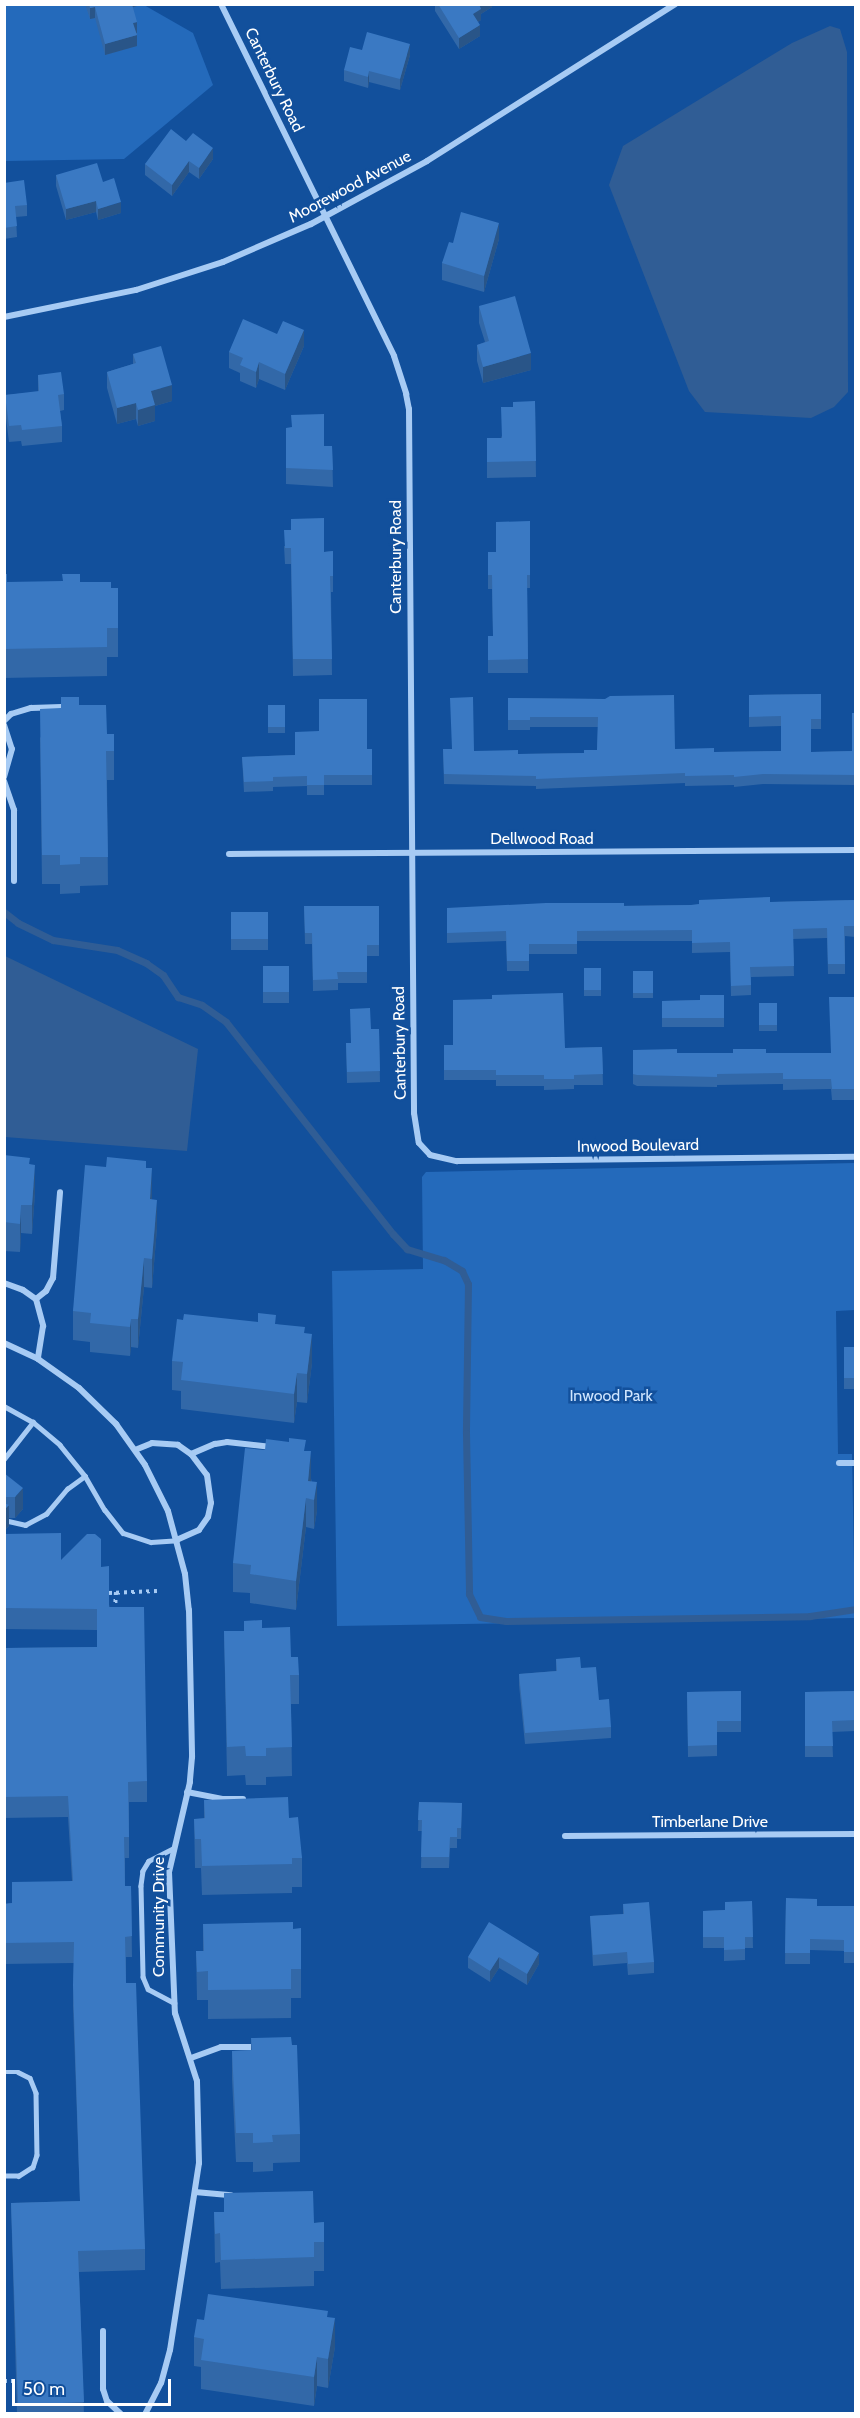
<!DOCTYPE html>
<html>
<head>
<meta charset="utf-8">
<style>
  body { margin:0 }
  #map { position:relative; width:860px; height:2418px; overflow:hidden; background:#12509c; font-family:Cabin,sans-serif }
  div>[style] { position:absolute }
  .green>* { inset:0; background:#246abb }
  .water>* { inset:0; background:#305d95 }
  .stream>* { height:7px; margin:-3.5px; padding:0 3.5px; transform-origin:3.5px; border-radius:3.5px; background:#305d95 }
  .path>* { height:4px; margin-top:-2px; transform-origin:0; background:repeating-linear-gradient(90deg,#a7cbf4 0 3px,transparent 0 7.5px) }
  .lane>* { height:4.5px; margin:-2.25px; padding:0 2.25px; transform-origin:2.25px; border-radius:2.25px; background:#a7cbf4 }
  .street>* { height:6px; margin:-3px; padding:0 3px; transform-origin:3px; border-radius:3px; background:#a7cbf4 }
  .wall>* { inset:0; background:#3268a8; transform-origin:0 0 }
  .shaded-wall>* { inset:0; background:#295588 }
  .building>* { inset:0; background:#3a79c3; transform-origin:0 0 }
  span { translate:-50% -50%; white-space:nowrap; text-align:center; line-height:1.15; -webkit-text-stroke:5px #12509c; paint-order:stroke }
  .street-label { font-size:16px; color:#fff }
  .park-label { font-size:16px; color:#cfe5fe }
  .frame { position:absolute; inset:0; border:6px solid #fff; pointer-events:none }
  .scale { position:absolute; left:12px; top:2379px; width:159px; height:27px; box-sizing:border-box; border:3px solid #fff; border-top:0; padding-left:8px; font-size:18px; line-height:21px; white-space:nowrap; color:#fff; -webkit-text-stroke:4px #12509c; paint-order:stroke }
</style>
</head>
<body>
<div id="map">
  <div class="green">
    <div style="clip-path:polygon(4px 5px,144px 5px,193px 33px,213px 85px,124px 159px,5px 161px)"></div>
    <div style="clip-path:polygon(855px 1163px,855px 1310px,836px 1311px,838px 1454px,852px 1454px,855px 1618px,337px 1626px,332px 1271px,423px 1269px,422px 1177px,426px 1172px)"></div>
  </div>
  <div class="water">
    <div style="clip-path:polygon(830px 26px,840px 29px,847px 52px,848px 392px,834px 407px,811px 418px,705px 412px,689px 391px,609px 185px,623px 146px,792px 43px)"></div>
    <div style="clip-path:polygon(5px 956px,198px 1049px,187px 1151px,5px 1137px)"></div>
  </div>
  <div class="stream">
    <div style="left:4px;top:912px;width:18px;rotate:38deg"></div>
    <div style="left:18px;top:923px;width:39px;rotate:26deg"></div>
    <div style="left:53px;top:940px;width:65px;rotate:8.9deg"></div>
    <div style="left:117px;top:950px;width:32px;rotate:24deg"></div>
    <div style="left:146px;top:963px;width:21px;rotate:35deg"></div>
    <div style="left:163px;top:975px;width:27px;rotate:56deg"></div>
    <div style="left:178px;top:997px;width:25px;rotate:18deg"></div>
    <div style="left:202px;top:1005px;width:29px;rotate:35deg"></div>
    <div style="left:226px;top:1022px;width:270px;rotate:51.8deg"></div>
    <div style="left:393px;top:1234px;width:21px;rotate:47deg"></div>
    <div style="left:407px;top:1249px;width:39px;rotate:17deg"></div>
    <div style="left:444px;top:1260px;width:21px;rotate:31deg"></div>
    <div style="left:462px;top:1271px;width:14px;rotate:65deg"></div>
    <div style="left:468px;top:1284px;width:149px;rotate:90.8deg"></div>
    <div style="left:466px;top:1433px;width:161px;rotate:88.9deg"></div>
    <div style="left:469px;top:1594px;width:25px;rotate:64deg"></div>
    <div style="left:480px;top:1617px;width:26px;rotate:9deg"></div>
    <div style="left:506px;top:1621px;width:304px;rotate:-0.9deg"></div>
    <div style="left:810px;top:1616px;width:47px;rotate:-8.7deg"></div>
  </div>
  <div class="path">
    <div style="left:109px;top:1593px;width:48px;rotate:-2.4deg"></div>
    <div style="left:115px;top:1610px;width:18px;rotate:-87deg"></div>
    <div style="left:4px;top:2381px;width:12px"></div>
  </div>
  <div class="lane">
    <div style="left:4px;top:1406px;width:33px;rotate:29deg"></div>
    <div style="left:33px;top:1422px;width:35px;rotate:40deg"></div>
    <div style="left:60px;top:1445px;width:40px;rotate:51deg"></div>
    <div style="left:85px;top:1476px;width:39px;rotate:60deg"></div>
    <div style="left:105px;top:1510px;width:29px;rotate:52deg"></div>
    <div style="left:123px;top:1533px;width:29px;rotate:18deg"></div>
    <div style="left:151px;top:1542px;width:26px;rotate:-4deg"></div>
    <div style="left:4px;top:1459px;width:47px;rotate:-51.9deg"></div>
    <div style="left:4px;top:1520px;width:22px;rotate:13deg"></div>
    <div style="left:25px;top:1525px;width:24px;rotate:-28deg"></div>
    <div style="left:46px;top:1514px;width:33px;rotate:-50deg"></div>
    <div style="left:67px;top:1489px;width:22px;rotate:-36deg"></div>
    <div style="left:173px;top:1849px;width:27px;rotate:153deg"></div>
    <div style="left:149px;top:1861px;width:12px;rotate:121deg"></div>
    <div style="left:143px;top:1871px;width:15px;rotate:98deg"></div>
    <div style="left:141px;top:1886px;width:91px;rotate:88.7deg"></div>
    <div style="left:143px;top:1977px;width:13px;rotate:67deg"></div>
    <div style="left:148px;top:1989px;width:30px;rotate:28deg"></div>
    <div style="left:4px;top:2072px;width:14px"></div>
    <div style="left:18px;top:2072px;width:13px;rotate:27deg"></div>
    <div style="left:30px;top:2078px;width:16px;rotate:68deg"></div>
    <div style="left:36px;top:2093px;width:62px;rotate:89.1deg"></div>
    <div style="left:37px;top:2155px;width:13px;rotate:108deg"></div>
    <div style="left:33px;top:2167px;width:17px;rotate:147deg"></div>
    <div style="left:19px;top:2176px;width:15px;rotate:180deg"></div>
  </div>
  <div class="street">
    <div style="left:221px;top:4px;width:392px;rotate:63.8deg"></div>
    <div style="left:394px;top:356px;width:40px;rotate:72deg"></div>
    <div style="left:406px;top:394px;width:15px;rotate:79deg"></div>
    <div style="left:409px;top:409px;width:704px;rotate:89.59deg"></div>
    <div style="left:414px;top:1113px;width:30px;rotate:81deg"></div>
    <div style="left:419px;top:1143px;width:16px;rotate:47deg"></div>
    <div style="left:430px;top:1155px;width:28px;rotate:13deg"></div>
    <div style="left:457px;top:1161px;width:399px;rotate:-0.6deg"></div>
    <div style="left:4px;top:317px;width:135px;rotate:-11.6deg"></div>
    <div style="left:136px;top:290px;width:91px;rotate:-17.8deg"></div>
    <div style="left:223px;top:262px;width:96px;rotate:-23.4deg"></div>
    <div style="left:311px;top:224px;width:132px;rotate:-28.5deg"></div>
    <div style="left:427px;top:161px;width:294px;rotate:-32.3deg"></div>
    <div style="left:4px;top:721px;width:10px;rotate:-45deg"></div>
    <div style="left:11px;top:714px;width:21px;rotate:-17deg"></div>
    <div style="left:31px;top:708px;width:38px;rotate:-2deg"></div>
    <div style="left:4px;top:725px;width:25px;rotate:72deg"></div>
    <div style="left:12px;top:749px;width:29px;rotate:106deg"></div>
    <div style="left:4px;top:781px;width:31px;rotate:71deg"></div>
    <div style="left:14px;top:810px;width:71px;rotate:90deg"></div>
    <div style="left:229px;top:854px;width:627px;rotate:-0.37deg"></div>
    <div style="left:4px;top:1283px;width:20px;rotate:20deg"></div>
    <div style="left:23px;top:1290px;width:16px;rotate:35deg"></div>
    <div style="left:36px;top:1299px;width:28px;rotate:75deg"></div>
    <div style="left:43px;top:1326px;width:33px;rotate:99deg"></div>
    <div style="left:36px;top:1299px;width:13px;rotate:-39deg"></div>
    <div style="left:46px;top:1291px;width:15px;rotate:-62deg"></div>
    <div style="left:53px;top:1278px;width:86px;rotate:-85.3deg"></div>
    <div style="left:4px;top:1343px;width:38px;rotate:25deg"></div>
    <div style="left:38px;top:1359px;width:50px;rotate:35.3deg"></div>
    <div style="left:79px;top:1388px;width:52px;rotate:44.2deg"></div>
    <div style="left:116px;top:1424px;width:50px;rotate:54.7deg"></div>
    <div style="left:145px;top:1465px;width:51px;rotate:63.4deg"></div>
    <div style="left:168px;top:1511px;width:65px;rotate:74.9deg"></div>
    <div style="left:185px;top:1574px;width:36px;rotate:84deg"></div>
    <div style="left:189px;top:1610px;width:147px;rotate:88.8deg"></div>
    <div style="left:192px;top:1757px;width:25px;rotate:95deg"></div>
    <div style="left:190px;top:1782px;width:92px;rotate:103.1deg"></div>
    <div style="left:169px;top:1872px;width:141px;rotate:87.6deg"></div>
    <div style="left:175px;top:2013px;width:71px;rotate:72.1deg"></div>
    <div style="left:197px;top:2081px;width:82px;rotate:88.6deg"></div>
    <div style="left:199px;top:2163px;width:189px;rotate:98.8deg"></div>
    <div style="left:170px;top:2350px;width:34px;rotate:105deg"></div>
    <div style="left:161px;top:2383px;width:35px;rotate:117deg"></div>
    <div style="left:135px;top:1450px;width:18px;rotate:-22deg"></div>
    <div style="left:152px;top:1443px;width:26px;rotate:4deg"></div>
    <div style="left:178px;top:1445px;width:16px;rotate:35deg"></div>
    <div style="left:191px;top:1454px;width:26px;rotate:53deg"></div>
    <div style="left:207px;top:1475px;width:28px;rotate:82deg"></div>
    <div style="left:211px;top:1503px;width:14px;rotate:102deg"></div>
    <div style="left:208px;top:1517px;width:16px;rotate:125deg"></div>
    <div style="left:199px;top:1530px;width:24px;rotate:156deg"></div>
    <div style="left:191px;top:1454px;width:26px;rotate:-23deg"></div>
    <div style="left:215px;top:1444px;width:12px;rotate:-9deg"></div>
    <div style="left:227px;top:1442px;width:45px;rotate:6.3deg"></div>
    <div style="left:839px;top:1463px;width:17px"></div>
    <div style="left:187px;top:1792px;width:36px;rotate:11deg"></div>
    <div style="left:222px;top:1799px;width:21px"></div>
    <div style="left:565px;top:1836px;width:291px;rotate:-0.4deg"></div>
    <div style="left:191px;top:2058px;width:32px;rotate:-20deg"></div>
    <div style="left:221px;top:2047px;width:36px"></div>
    <div style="left:195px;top:2192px;width:36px;rotate:5deg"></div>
    <div style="left:103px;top:2331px;width:58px;rotate:90deg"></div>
    <div style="left:103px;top:2389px;width:13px;rotate:72deg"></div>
    <div style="left:107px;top:2401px;width:19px;rotate:43deg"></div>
  </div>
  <div class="wall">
    <div style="clip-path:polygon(85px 4px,140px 4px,140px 5px,133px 7px,137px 33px,137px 46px,105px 55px,95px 18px,90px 19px)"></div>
    <div style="clip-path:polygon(435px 4px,492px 4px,492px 7px,481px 14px,481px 20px,478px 22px,480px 36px,459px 49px,435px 11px)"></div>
    <div style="clip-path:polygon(362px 50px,410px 55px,400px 90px,369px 82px,368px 88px,344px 81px,344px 70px)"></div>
    <div style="clip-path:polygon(186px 141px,213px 159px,199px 179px,189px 172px,172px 196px,145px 175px,145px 164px)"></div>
    <div style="clip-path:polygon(56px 175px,121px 213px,98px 220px,96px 212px,66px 220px,56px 186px)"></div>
    <div style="clip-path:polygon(4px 183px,27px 205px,27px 216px,16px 217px,17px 237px,4px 239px)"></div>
    <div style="clip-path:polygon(499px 239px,484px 292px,442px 280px,442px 263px,453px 243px)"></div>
    <div style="clip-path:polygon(479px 306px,531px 370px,483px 383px,477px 361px,477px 345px,485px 342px,479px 323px)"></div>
    <div style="clip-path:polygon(304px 346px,285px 390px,259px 379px,256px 388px,240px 381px,240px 373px,229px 368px,229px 352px)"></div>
    <div style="clip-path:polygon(133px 354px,172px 401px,155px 406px,155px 421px,138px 426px,136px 419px,117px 424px,107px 388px,107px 372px,133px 364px)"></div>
    <div style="clip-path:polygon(38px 375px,64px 394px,64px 410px,60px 411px,62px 426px,62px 442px,22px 446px,21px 441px,9px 442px,5px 411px,5px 395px,38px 392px)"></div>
    <div style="clip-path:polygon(535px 401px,536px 477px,487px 478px,487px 438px,501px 438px,513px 407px)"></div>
    <div style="clip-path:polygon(286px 428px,324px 446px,332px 446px,333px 487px,286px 484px)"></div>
    <div style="clip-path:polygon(530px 521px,530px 588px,527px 588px,528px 673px,488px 673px,488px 636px,493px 636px,492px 589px,488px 589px,488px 552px,496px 552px)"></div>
    <div style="clip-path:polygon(284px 546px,324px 552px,333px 551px,333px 592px,331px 592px,332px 675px,293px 676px,291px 564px,285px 564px)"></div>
    <div style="clip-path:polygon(4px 574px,7px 582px,80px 582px,111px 588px,118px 628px,118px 657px,107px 657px,107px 676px,4px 678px)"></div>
    <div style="clip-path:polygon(821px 694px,821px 729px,811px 729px,811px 752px,852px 751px,855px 713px,855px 785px,763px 784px,734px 787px,734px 785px,685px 786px,685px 783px,536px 789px,536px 786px,444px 784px,443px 749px,518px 754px,584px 753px,597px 750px,598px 727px,530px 727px,530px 730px,508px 730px,508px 698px,605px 699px,675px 749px,714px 752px,781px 751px,781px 726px,749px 727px,749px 695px)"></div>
    <div style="clip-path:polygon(79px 705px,107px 734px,114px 734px,114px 780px,107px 780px,108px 885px,80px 886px,80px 893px,60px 894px,60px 884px,42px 884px,40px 738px,61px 708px)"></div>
    <div style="left:268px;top:705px;width:17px;height:28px"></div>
    <div style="clip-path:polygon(372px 749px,372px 785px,324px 785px,324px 795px,307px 795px,307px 786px,273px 787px,273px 791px,244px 792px,242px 757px,295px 755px)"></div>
    <div style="clip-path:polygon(855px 900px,855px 937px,845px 936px,845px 974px,828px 974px,827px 938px,793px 939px,794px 976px,751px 977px,751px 995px,731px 996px,730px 952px,692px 953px,692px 941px,577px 941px,577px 954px,529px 954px,529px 971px,507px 971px,506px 941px,447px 943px,447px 908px,691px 905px,770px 902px)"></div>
    <div style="clip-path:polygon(304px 906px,379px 906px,379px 956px,367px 956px,367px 983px,338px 983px,338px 990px,313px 991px,312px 944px,305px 944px)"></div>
    <div style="left:231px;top:912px;width:37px;height:38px"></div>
    <div style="left:263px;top:966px;width:26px;height:37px"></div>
    <div style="left:601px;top:968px;width:28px;height:17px;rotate:90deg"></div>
    <div style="left:633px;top:971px;width:20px;height:27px"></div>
    <div style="clip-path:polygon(724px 995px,724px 1027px,662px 1027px,662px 1001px,700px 1000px)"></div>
    <div style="clip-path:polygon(855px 997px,855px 1100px,832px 1100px,831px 1089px,783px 1090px,783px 1084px,717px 1085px,717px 1087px,637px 1086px,633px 1084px,633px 1050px,677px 1053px,831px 1053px)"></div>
    <div style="left:759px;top:1003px;width:18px;height:28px"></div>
    <div style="clip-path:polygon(371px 1029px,379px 1029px,380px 1082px,347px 1083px,346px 1043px,351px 1043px)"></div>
    <div style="clip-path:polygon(444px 1045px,565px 1048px,602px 1047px,603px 1085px,574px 1085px,574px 1089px,544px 1090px,544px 1086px,496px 1086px,496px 1080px,444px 1080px)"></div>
    <div style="clip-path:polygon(4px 1155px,30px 1164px,35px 1193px,32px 1234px,21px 1233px,20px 1252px,4px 1251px)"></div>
    <div style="clip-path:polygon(106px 1167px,146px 1168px,157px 1228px,152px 1288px,144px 1287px,138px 1348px,131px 1347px,130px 1356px,90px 1352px,90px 1342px,73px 1340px,73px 1311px)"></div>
    <div style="clip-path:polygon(276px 1324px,305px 1333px,312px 1363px,307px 1403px,297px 1402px,294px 1423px,181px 1409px,181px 1391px,172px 1390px,172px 1361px)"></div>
    <div style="left:855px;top:1347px;width:42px;height:11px;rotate:90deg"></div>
    <div style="clip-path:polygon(265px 1450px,306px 1451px,317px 1511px,314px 1529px,306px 1527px,296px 1610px,250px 1603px,250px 1593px,233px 1592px,233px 1563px)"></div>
    <div style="clip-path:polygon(4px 1473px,23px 1509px,15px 1518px,9px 1518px,9px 1526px,4px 1531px)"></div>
    <div style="clip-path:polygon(4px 1534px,61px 1560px,101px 1567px,147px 1781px,147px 1802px,129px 1802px,129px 1858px,125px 1858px,125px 1886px,131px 1886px,132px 1957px,126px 1957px,126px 1983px,145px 2249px,145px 2270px,79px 2272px,84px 2414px,17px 2414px,11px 2203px,80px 2201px,73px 2006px,74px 1963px,4px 1964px,4px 1904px,12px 1903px,72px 1881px,68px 1817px,4px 1818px,4px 1648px,97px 1647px,97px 1630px,4px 1629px)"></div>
    <div style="clip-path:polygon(262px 1628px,291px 1657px,299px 1675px,299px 1704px,291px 1704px,292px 1776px,266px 1777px,266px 1785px,246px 1785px,245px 1775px,227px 1776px,224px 1631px,244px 1631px)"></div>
    <div style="clip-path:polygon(556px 1659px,581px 1668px,611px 1727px,611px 1738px,525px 1744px,519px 1685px,519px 1674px,556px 1671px)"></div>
    <div style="clip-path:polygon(741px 1691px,741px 1732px,717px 1732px,717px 1756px,688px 1757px,687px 1692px)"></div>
    <div style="clip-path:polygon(855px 1691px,855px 1731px,832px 1732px,833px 1757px,805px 1757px,805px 1692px)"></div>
    <div style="clip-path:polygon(204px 1800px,289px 1818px,302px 1858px,302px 1887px,292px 1887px,292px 1893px,202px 1895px,201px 1868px,195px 1868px,194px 1819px,204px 1819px)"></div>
    <div style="clip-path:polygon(419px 1802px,462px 1803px,461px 1839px,457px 1839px,457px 1848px,450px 1848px,449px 1868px,421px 1868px,422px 1831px,418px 1831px)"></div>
    <div style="clip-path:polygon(786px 1898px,817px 1906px,855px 1906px,855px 1963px,844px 1963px,844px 1951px,810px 1950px,810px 1964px,785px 1964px)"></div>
    <div style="clip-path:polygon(752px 1901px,753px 1948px,745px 1948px,745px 1960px,724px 1961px,724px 1948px,703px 1948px,703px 1911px,725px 1910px)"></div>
    <div style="clip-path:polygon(623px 1904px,654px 1962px,654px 1973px,628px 1975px,627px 1963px,593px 1966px,590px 1916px,623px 1914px)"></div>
    <div style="clip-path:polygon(203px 1924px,293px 1929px,301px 1969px,301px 1998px,291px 1998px,291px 2018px,208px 2019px,208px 2000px,197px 2000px,196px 1951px,203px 1951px)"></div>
    <div style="clip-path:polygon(539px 1953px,539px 1964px,527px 1985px,499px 1968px,490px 1982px,468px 1968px,468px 1957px)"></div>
    <div style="clip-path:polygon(251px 2038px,300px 2134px,300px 2162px,273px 2163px,273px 2171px,253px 2172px,253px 2162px,236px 2162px,232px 2079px,232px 2051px,251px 2050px)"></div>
    <div style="clip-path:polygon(214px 2212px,314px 2223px,324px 2222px,324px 2271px,314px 2271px,314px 2286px,221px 2289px,220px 2262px,215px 2263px)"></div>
    <div style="clip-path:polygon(328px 2317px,335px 2347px,328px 2388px,317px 2386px,314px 2406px,201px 2389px,201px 2367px,194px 2366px,194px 2337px,204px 2320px)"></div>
  </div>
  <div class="shaded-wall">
    <div style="clip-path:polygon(130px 4px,140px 4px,140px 5px,130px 8px)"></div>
    <div style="clip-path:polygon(479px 4px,492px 4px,492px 7px,481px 14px,481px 20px,473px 25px,473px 14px)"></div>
    <div style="clip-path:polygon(95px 7px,95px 18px,90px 19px,90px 8px)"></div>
    <div style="clip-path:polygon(137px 22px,137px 33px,133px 34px,133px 23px)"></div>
    <div style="clip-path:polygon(480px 25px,480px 36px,459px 49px,459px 38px)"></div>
    <div style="clip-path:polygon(137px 35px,137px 46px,105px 55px,105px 44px)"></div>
    <div style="clip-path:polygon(410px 44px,410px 55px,400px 90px,400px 79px)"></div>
    <div style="clip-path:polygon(369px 71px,369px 82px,368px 88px,368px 77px)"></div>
    <div style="clip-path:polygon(213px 148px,213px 159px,199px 179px,199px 168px)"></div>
    <div style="clip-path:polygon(189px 161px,189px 172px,172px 196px,172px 185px)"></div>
    <div style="clip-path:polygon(96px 201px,96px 212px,66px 220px,66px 209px)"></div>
    <div style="clip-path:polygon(121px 202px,121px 213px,98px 220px,98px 209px)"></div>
    <div style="clip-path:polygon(499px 223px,499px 239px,484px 292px,484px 276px)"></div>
    <div style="clip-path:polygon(304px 330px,304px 346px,285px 390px,285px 374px)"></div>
    <div style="clip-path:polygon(531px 353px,531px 370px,483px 383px,483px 367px)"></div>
    <div style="clip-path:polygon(259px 362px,259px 379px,256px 388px,256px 372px)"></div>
    <div style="clip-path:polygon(172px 385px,172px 401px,155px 406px,155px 421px,138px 426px,138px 410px,151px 391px)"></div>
    <div style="clip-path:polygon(136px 403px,136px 419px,117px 424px,117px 408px)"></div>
    <div style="clip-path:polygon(35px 1165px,35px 1193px,32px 1234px,32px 1205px)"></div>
    <div style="clip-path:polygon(152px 1168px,152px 1197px,150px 1228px,150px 1199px)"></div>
    <div style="clip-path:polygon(157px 1200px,157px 1228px,152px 1288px,152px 1259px)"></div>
    <div style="clip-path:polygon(21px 1205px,21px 1233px,20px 1252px,20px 1224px)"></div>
    <div style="clip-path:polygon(144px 1258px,144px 1287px,138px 1348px,138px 1319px)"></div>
    <div style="clip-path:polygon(131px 1319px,131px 1347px,130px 1356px,130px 1327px)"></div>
    <div style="clip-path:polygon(312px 1334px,312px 1363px,307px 1403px,307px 1374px)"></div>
    <div style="clip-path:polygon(297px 1373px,297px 1402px,294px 1423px,294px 1394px)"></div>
    <div style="clip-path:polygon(311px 1451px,311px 1480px,309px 1499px,308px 1481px)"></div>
    <div style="clip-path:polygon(317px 1482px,317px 1511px,314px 1529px,314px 1500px)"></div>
    <div style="clip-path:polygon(23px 1488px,23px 1509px,15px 1518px,15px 1497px)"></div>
    <div style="clip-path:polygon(306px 1498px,306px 1527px,296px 1610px,296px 1581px)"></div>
    <div style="clip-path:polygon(9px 1505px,9px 1526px,4px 1531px,4px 1510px)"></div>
    <div style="clip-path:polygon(539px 1953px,539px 1964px,527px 1985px,527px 1974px)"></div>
    <div style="clip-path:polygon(499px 1957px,499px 1968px,490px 1982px,490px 1971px)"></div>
    <div style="clip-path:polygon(335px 2318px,335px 2347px,328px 2388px,328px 2359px)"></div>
    <div style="clip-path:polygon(317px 2357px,317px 2386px,314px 2406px,314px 2377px)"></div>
  </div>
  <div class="building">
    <div style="clip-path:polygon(89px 4px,132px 4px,137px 22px,133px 23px,137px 35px,105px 44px,95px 7px,90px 8px)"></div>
    <div style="clip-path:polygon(438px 4px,479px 4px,481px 9px,473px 14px,480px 25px,459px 38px)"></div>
    <div style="clip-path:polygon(367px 32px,410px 44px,400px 79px,369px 71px,368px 77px,344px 70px,350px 47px,362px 50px)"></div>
    <div style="clip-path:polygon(171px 129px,186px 141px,193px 133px,213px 148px,199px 168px,189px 161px,172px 185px,145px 164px)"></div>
    <div style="clip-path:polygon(97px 163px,103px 182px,114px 178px,121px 202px,98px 209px,96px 201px,66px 209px,56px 175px)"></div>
    <div style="clip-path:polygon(24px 180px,27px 205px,15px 206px,17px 226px,4px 228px,4px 183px)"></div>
    <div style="clip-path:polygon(461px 212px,499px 223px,484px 276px,442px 263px,449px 242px,453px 243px)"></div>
    <div style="clip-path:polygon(515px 296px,531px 353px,483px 367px,477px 345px,489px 341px,479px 306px)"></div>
    <div style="clip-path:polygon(243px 319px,277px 334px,283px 321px,304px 330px,285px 374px,259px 362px,256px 372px,240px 365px,243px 358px,229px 352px)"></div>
    <div style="clip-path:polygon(161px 346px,172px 385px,151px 391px,155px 405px,138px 410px,136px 403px,117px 408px,107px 372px,136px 363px,133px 354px)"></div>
    <div style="clip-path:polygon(61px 372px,64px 394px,58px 395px,62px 426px,22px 430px,21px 425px,9px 426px,5px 395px,39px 391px,38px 375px)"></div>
    <div style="clip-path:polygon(535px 401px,536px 461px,487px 462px,487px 438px,502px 438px,501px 407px,513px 407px,513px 402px)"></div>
    <div style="clip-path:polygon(324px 414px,324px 446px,332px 446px,333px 470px,286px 468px,286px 428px,292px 427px,291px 415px)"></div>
    <div style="clip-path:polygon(324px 518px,324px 552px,333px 551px,333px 576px,330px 576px,332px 659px,293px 659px,291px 548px,285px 548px,284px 530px,291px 530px,291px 519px)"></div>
    <div style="clip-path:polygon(530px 521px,530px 575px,527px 575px,528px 659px,488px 660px,488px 636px,493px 636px,492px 575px,488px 575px,488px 552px,496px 552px,496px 522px)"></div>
    <div style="clip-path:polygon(4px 574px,7px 574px,7px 582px,63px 581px,62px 574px,80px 574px,80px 582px,111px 582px,111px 588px,118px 588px,118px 628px,107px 628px,107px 647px,4px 649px)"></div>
    <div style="clip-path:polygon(821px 694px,821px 719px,811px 719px,811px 752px,852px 751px,852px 713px,855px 713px,855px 775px,763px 774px,734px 777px,734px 775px,685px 776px,685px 773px,536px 779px,536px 776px,444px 774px,443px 749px,452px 749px,450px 698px,473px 697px,474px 751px,518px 750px,518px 754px,584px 753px,584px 750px,597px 750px,598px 717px,530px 717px,530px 720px,508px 720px,508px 698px,605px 699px,610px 696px,674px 695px,675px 749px,714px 748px,714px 752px,781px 751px,781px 716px,749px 717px,749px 695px)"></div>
    <div style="clip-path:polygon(61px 697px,79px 697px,79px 705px,106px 705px,107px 734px,114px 734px,114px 751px,106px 751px,108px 857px,80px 857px,80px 864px,60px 865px,60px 855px,42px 855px,40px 709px,61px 708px)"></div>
    <div style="clip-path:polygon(319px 699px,367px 699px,367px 749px,372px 749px,372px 775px,324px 775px,324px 785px,307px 785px,307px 776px,273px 777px,273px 781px,244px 782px,242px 757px,295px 755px,295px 732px,319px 731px)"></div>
    <div style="left:268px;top:705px;width:17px;height:22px"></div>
    <div style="clip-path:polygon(770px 897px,770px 902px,855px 900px,855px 926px,844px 926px,845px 964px,828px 964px,827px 928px,793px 929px,794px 966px,750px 967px,751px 985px,731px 986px,730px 942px,692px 943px,692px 930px,577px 931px,577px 944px,529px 944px,529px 961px,507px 961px,506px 931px,447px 933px,447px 908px,546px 903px,624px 903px,624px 906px,691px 905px,699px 904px,699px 900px)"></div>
    <div style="clip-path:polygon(304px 906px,379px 906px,379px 945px,367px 945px,367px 972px,337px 972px,338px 979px,313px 980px,312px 933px,305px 933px)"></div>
    <div style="left:231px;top:912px;width:37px;height:27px"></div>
    <div style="left:263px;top:966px;width:26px;height:26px"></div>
    <div style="left:601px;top:968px;width:22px;height:17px;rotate:90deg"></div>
    <div style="left:633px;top:971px;width:20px;height:22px"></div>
    <div style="clip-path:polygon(563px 993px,565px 1048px,602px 1047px,603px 1074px,574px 1075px,574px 1079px,544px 1079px,544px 1075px,496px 1075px,496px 1070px,444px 1070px,444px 1045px,453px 1045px,453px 1000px,492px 999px,492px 995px)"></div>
    <div style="clip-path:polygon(700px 995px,724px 995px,724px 1018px,662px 1018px,662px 1001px,700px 1000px)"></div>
    <div style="clip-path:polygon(829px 997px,855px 997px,855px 1089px,832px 1089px,831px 1079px,783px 1079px,783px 1073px,717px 1074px,717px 1077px,637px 1075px,633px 1074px,633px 1050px,677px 1049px,677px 1053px,733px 1053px,733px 1049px,766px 1049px,766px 1053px,831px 1053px)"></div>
    <div style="left:759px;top:1003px;width:18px;height:22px"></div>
    <div style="clip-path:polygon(370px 1008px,371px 1029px,379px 1029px,380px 1071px,347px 1072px,346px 1043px,351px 1043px,350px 1009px)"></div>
    <div style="clip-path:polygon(4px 1155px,30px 1158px,29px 1164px,35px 1165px,32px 1205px,21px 1205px,20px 1224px,4px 1222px)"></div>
    <div style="clip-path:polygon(107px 1157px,146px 1161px,146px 1168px,152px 1168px,150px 1199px,157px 1200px,152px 1259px,144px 1258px,138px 1319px,131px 1319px,130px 1327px,90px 1323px,91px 1313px,73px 1311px,85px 1165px,106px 1167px)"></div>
    <div style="clip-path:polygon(258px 1313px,276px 1315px,275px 1324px,305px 1327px,304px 1333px,312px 1334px,307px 1374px,297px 1373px,294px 1394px,181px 1380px,183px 1362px,172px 1361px,177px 1319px,183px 1320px,184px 1314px,258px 1322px)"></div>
    <div style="left:855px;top:1347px;width:31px;height:11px;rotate:90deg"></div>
    <div style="clip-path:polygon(289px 1438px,306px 1440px,304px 1451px,311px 1451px,308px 1481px,317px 1482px,314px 1500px,306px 1498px,296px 1581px,250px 1574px,251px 1565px,233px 1563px,245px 1448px,265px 1450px,266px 1439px,289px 1442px)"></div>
    <div style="clip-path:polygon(4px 1473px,23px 1488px,15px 1497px,4px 1497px)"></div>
    <div style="clip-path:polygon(4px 1503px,9px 1505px,4px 1510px)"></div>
    <div style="clip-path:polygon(61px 1533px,61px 1560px,87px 1534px,95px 1534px,101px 1539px,101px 1567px,109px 1566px,109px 1607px,144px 1607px,147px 1781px,128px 1782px,129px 1837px,124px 1837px,125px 1886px,131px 1886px,132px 1936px,125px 1937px,126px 1983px,136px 1983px,145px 2249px,78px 2251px,84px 2402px,18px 2405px,11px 2203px,80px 2201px,73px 1985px,74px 1942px,4px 1943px,4px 1904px,12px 1903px,12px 1882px,73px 1881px,68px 1796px,4px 1797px,4px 1648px,97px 1647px,97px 1609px,4px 1608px,4px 1534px)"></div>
    <div style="clip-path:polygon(262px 1620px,262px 1628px,290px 1627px,291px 1657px,298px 1657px,299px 1675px,290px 1675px,292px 1747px,266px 1748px,266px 1756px,246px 1756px,245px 1746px,227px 1747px,224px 1631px,244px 1631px,244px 1621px)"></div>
    <div style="clip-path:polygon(580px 1657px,581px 1668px,596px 1667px,599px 1700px,609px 1699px,611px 1727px,525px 1733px,519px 1674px,557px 1671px,556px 1659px)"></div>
    <div style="clip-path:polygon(741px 1691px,741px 1721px,717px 1721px,717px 1745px,688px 1746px,687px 1692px)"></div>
    <div style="clip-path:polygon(855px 1691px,855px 1720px,832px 1721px,833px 1746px,805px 1746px,805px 1692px)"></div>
    <div style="clip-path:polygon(288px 1797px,289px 1818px,298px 1817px,302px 1858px,292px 1858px,292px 1864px,202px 1866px,201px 1839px,195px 1839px,194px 1819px,205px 1818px,204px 1800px)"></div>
    <div style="clip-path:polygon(419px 1802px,462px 1803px,461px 1828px,457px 1828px,457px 1837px,450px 1837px,449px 1857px,421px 1857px,422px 1820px,418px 1820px)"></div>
    <div style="clip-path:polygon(786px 1898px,817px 1899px,817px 1906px,855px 1906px,855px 1952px,844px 1952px,844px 1940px,810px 1939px,810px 1953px,785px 1953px)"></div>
    <div style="clip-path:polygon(752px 1901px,753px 1937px,745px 1937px,745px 1949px,724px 1950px,724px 1937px,703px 1937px,703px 1911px,725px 1910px,725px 1902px)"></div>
    <div style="clip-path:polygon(649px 1902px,654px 1962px,628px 1964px,627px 1952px,593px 1955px,590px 1916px,624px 1914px,623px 1904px)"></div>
    <div style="clip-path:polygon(293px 1922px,293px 1929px,301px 1928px,301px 1969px,291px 1969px,291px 1989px,208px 1990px,208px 1971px,197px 1972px,196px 1951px,204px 1951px,203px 1924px)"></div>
    <div style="clip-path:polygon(489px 1922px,539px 1953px,527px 1974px,499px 1957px,490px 1971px,468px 1957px)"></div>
    <div style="clip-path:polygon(291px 2037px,292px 2045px,297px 2045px,300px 2134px,272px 2135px,273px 2142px,253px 2143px,253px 2133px,236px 2133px,232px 2051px,252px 2050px,251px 2038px)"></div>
    <div style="clip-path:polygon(313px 2191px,314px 2223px,324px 2222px,324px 2242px,314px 2242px,314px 2257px,221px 2260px,220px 2233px,215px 2234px,214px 2212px,224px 2212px,224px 2193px)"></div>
    <div style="clip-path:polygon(208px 2294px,328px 2311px,327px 2317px,335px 2318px,328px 2359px,317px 2357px,314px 2377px,201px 2360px,204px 2339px,194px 2337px,197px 2319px,204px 2320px)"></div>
  </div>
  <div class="street-label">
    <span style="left:274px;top:80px;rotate:64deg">Canterbury Road</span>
    <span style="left:350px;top:187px;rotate:-28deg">Moorewood Avenue</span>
    <span style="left:396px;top:557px;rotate:-90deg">Canterbury Road</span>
    <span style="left:542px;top:839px">Dellwood Road</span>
    <span style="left:400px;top:1043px;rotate:-91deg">Canterbury Road</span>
    <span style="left:638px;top:1146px;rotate:-1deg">Inwood Boulevard</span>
    <span style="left:710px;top:1822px">Timberlane Drive</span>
    <span style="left:159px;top:1917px;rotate:-90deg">Community Drive</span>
  </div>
  <div class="park-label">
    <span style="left:611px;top:1396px">Inwood Park</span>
  </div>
  <div class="frame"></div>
  <div class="scale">50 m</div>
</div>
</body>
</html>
